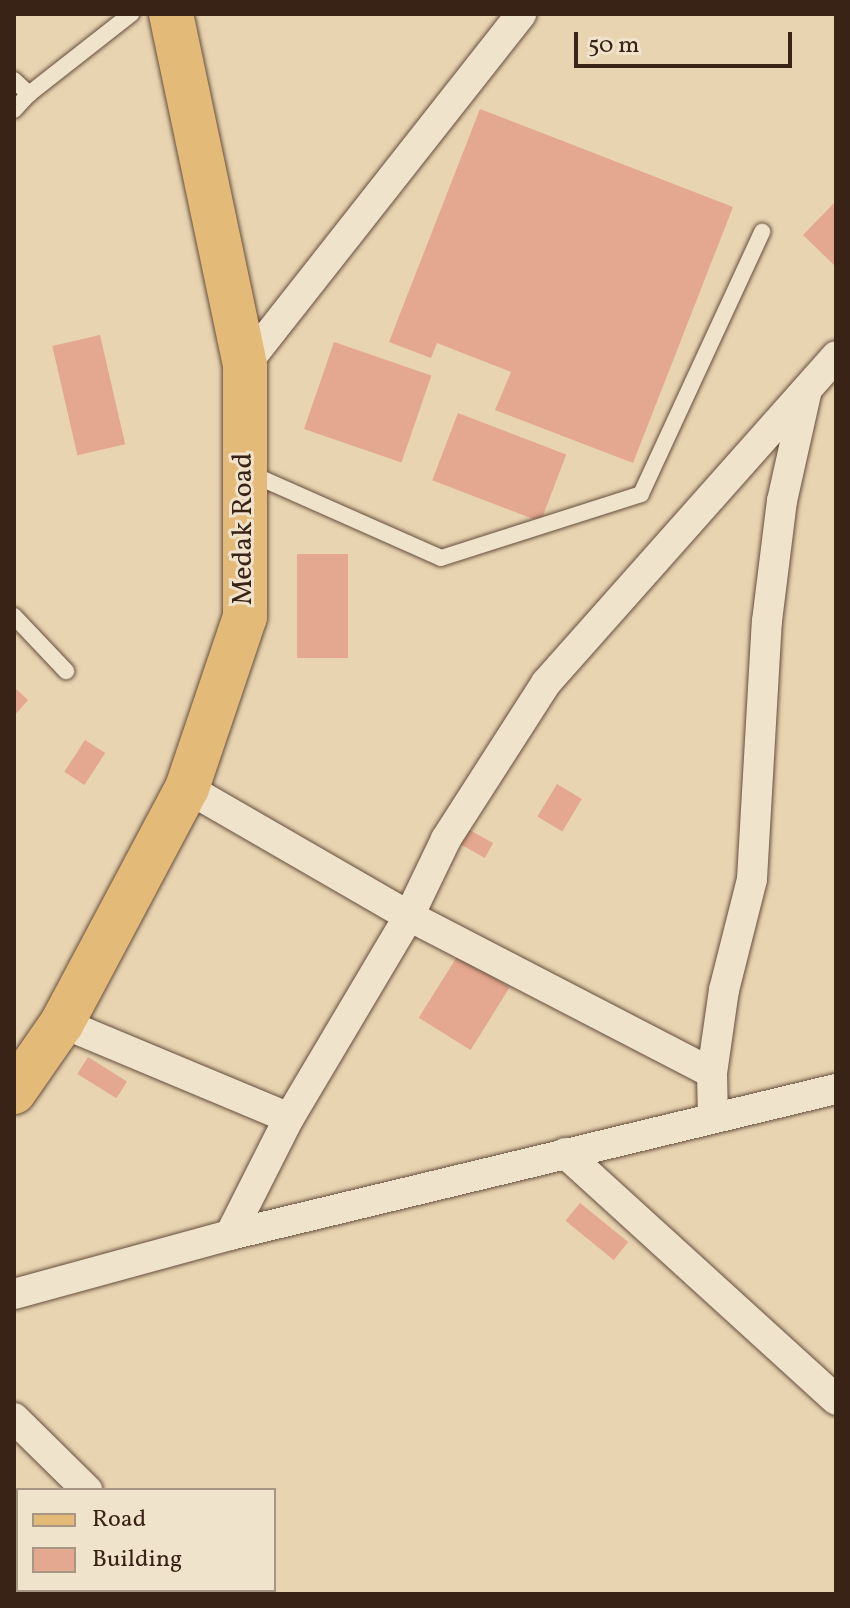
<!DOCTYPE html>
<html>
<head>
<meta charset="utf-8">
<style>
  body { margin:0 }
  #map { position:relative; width:850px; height:1608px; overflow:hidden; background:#e8d4b1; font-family:Vollkorn,serif }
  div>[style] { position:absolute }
  .building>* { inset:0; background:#e4a78f; transform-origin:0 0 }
  .roads { filter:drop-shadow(0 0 2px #654e3d) drop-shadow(0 0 2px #654e3d) }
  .service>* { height:16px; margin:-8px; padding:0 8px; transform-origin:8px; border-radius:8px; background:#f0e3cc }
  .minor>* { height:30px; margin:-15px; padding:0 15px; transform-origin:15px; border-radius:15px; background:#f0e3cc }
  .primary>* { height:44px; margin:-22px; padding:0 22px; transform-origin:22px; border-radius:22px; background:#e4ba78 }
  span { translate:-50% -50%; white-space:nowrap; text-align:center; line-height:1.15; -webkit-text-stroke:6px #f0e3cc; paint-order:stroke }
  .street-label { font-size:28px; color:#392216 }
  .frame { position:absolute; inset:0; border:16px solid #392216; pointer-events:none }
  .legend { position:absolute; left:16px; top:1488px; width:260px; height:104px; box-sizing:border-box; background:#f0e3cc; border:2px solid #a79683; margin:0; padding:10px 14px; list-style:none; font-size:24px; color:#392216 }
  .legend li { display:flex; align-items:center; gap:16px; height:40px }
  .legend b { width:40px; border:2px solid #a79683 }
  .scale { position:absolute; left:574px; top:32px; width:218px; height:36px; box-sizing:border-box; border:4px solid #392216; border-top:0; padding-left:10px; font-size:24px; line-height:28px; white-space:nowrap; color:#392216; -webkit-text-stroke:6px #f0e3cc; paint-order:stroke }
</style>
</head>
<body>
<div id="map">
  <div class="building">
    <div style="clip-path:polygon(480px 109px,733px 207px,633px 463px,495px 410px,511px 372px,437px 343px,431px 358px,389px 342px)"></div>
    <div style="clip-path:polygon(836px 201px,836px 267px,803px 235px)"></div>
    <div style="left:100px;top:335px;width:112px;height:49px;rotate:77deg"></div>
    <div style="left:334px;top:342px;width:103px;height:92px;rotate:19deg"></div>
    <div style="left:458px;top:413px;width:116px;height:72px;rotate:21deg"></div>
    <div style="left:297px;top:554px;width:51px;height:104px"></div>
    <div style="clip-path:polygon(14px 687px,28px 700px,14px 716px)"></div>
    <div style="left:85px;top:740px;width:24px;height:38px;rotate:33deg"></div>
    <div style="left:557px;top:784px;width:29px;height:38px;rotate:31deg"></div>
    <div style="left:466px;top:828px;width:31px;height:17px;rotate:29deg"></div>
    <div style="left:458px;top:955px;width:61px;height:74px;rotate:32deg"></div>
    <div style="left:88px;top:1057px;width:46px;height:20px;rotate:32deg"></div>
    <div style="left:580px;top:1203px;width:62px;height:23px;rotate:39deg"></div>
  </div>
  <div class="roads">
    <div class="service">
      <div style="left:14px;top:80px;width:21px;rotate:43deg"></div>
      <div style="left:29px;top:94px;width:130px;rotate:-38.1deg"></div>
      <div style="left:14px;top:110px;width:22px;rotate:-47deg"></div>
      <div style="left:247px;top:472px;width:212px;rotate:23.9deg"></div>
      <div style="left:441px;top:558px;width:210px;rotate:-17.7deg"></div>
      <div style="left:641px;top:494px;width:289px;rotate:-65.2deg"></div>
      <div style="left:14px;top:616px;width:76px;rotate:46.6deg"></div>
    </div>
    <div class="minor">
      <div style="left:245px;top:365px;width:447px;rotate:-51.8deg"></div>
      <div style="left:187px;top:788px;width:256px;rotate:30deg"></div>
      <div style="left:409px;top:916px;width:235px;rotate:120.7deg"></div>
      <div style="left:289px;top:1118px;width:131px;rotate:116.8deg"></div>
      <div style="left:62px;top:1023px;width:246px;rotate:22.7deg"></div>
      <div style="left:712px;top:1073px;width:341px;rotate:-152.6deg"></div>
      <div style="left:409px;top:916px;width:85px;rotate:-64.3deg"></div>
      <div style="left:446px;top:839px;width:185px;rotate:-57.3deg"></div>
      <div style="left:546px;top:683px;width:437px;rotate:-48.4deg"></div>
      <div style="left:713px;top:1118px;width:45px;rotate:-91.3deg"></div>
      <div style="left:712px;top:1073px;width:84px;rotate:-81.8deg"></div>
      <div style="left:724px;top:990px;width:114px;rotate:-75.8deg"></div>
      <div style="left:752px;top:879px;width:258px;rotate:-86.7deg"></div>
      <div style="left:767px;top:621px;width:121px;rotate:-82.9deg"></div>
      <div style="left:782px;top:501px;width:110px;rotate:-77.4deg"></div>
      <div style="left:565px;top:1153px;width:367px;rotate:42.3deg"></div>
      <div style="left:14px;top:1294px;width:224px;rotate:-15.3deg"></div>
      <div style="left:230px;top:1235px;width:623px;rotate:-13.55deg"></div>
      <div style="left:14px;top:1418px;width:103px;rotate:44.6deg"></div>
      <div style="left:189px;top:1590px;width:6px;rotate:45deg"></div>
    </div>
    <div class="primary">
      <div style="left:14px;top:1092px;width:84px;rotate:-55.2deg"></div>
      <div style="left:62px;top:1023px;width:266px;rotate:-62deg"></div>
      <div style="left:187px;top:788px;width:181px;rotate:-71.3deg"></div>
      <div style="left:245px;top:617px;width:252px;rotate:-90deg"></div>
      <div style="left:245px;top:365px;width:359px;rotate:-101.9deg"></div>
    </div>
  </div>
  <div class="street-label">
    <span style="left:244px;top:529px;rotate:-90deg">Medak Road</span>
  </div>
  <div class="frame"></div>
  <ul class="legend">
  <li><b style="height:10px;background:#e4ba78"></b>Road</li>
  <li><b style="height:22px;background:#e4a78f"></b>Building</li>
  </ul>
  <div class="scale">50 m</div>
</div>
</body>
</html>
